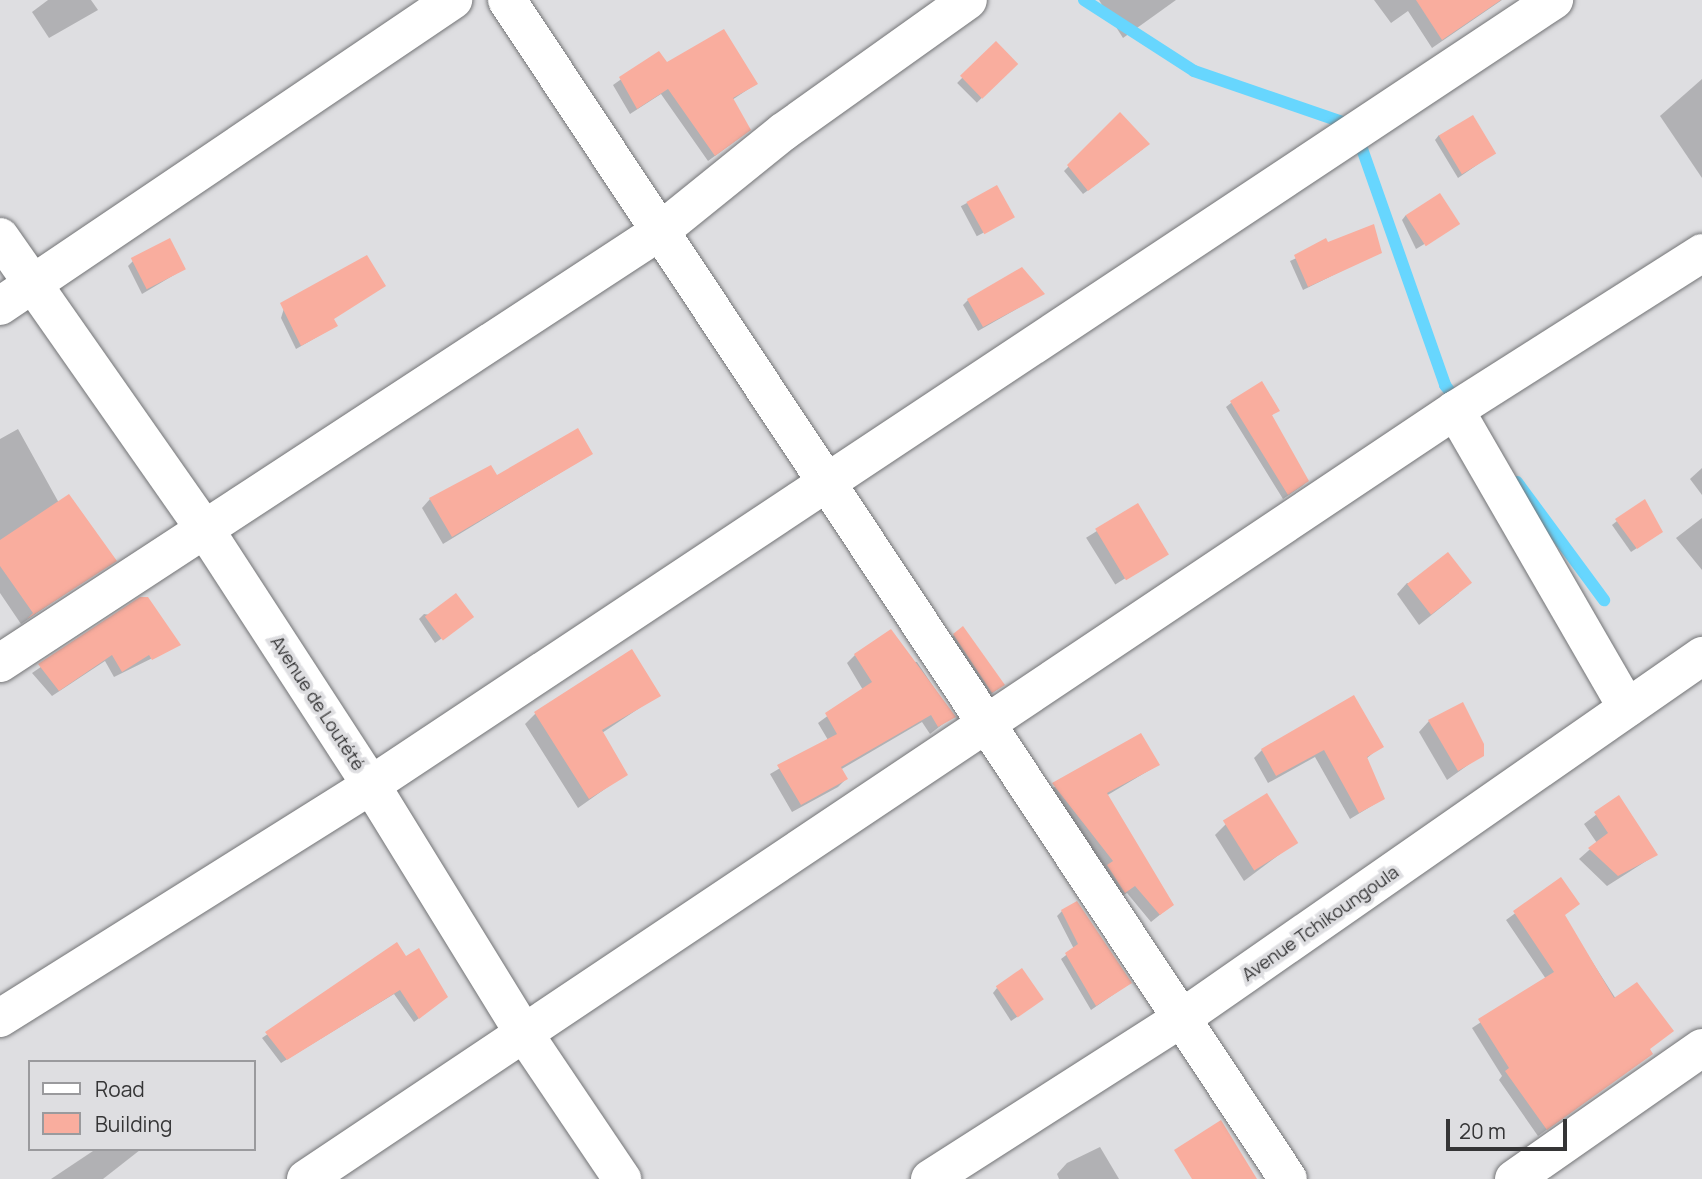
<!DOCTYPE html>
<html>
<head>
<meta charset="utf-8">
<style>
  body { margin:0 }
  #map { position:relative; width:1702px; height:1179px; overflow:hidden; background:#dedee1; font-family:Manrope,sans-serif }
  div>[style] { position:absolute }
  .shadow>* { inset:0; background:#0003; transform-origin:0 0 }
  .stream>* { height:12px; margin:-6px; padding:0 6px; transform-origin:6px; border-radius:6px; background:#67d6fe }
  .building>* { inset:0; background:#f9ad9e; transform-origin:0 0 }
  .roads { filter:drop-shadow(0 0 2px #737476) drop-shadow(0 0 2px #737476) }
  .minor>* { height:38px; margin:-19px; padding:0 19px; transform-origin:19px; border-radius:19px; background:#fff }
  span { translate:-50% -50%; white-space:nowrap; text-align:center; line-height:1.15; -webkit-text-stroke:7px #dedee1; paint-order:stroke }
  .street-label { font-size:18px; color:#353536 }
  .legend { position:absolute; left:28px; top:1060px; width:228px; height:91px; box-sizing:border-box; background:#dedee1; border:2px solid #9a9a9d; margin:0; padding:9px 12px; list-style:none; font-size:21px; color:#353536 }
  .legend li { display:flex; align-items:center; gap:14px; height:35px }
  .legend b { width:35px; border:2px solid #9a9a9d }
  .scale { position:absolute; left:1446px; top:1119px; width:121px; height:32px; box-sizing:border-box; border:4px solid #353536; border-top:0; padding-left:9px; font-size:21px; line-height:24px; white-space:nowrap; color:#353536; -webkit-text-stroke:5px #dedee1; paint-order:stroke }
</style>
</head>
<body>
<div id="map">
  <div class="shadow">
    <div style="clip-path:polygon(48px 0,91px 0,98px 10px,49px 38px,32px 12px)"></div>
    <div style="clip-path:polygon(1099px 0,1176px 0,1123px 38px)"></div>
    <div style="clip-path:polygon(1374px 0,1502px 0,1432px 48px,1408px 11px,1391px 23px)"></div>
    <div style="left:996px;top:44px;width:28px;height:55px;rotate:45deg"></div>
    <div style="clip-path:polygon(658px 53px,666px 65px,756px 84px,732px 100px,742px 136px,708px 161px,661px 94px,630px 114px,613px 85px)"></div>
    <div style="clip-path:polygon(1702px 79px,1702px 178px,1660px 116px)"></div>
    <div style="clip-path:polygon(1120px 115px,1143px 149px,1083px 194px,1064px 171px)"></div>
    <div style="clip-path:polygon(1439px 135px,1493px 154px,1458px 178px,1435px 140px)"></div>
    <div style="left:997px;top:187px;width:34px;height:41px;rotate:62deg"></div>
    <div style="clip-path:polygon(1406px 215px,1458px 224px,1416px 249px,1402px 220px)"></div>
    <div style="clip-path:polygon(1327px 244px,1380px 252px,1303px 290px,1290px 261px)"></div>
    <div style="clip-path:polygon(133px 261px,184px 269px,142px 294px,128px 266px)"></div>
    <div style="clip-path:polygon(1043px 294px,978px 331px,963px 305px,968px 300px)"></div>
    <div style="clip-path:polygon(286px 302px,332px 320px,336px 326px,296px 349px,281px 318px)"></div>
    <div style="clip-path:polygon(1231px 403px,1277px 410px,1271px 416px,1307px 481px,1302px 486px,1283px 499px,1226px 407px)"></div>
    <div style="clip-path:polygon(18px 429px,59px 503px,114px 560px,21px 624px,0 593px,0 439px)"></div>
    <div style="clip-path:polygon(591px 454px,443px 544px,422px 508px,430px 499px)"></div>
    <div style="clip-path:polygon(1702px 468px,1702px 495px,1690px 479px)"></div>
    <div style="left:1137px;top:506px;width:55px;height:60px;rotate:58deg"></div>
    <div style="clip-path:polygon(1702px 518px,1702px 570px,1676px 538px)"></div>
    <div style="clip-path:polygon(1617px 521px,1661px 532px,1631px 552px,1612px 525px)"></div>
    <div style="clip-path:polygon(1407px 583px,1459px 593px,1419px 625px,1397px 594px)"></div>
    <div style="clip-path:polygon(141px 599px,179px 645px,114px 677px,105px 661px,52px 696px,32px 673px)"></div>
    <div style="clip-path:polygon(424px 614px,467px 621px,435px 643px,419px 619px)"></div>
    <div style="clip-path:polygon(954px 635px,1003px 685px,987px 697px,949px 640px)"></div>
    <div style="clip-path:polygon(855px 655px,917px 662px,953px 716px,930px 734px,922px 722px,840px 770px,846px 779px,838px 787px,792px 812px,770px 774px,828px 740px,818px 723px,863px 690px,847px 663px)"></div>
    <div style="clip-path:polygon(659px 695px,602px 733px,626px 774px,578px 808px,525px 724px,536px 713px)"></div>
    <div style="clip-path:polygon(1429px 721px,1482px 755px,1447px 780px,1419px 732px)"></div>
    <div style="clip-path:polygon(1140px 736px,1158px 765px,1106px 796px,1172px 905px,1151px 922px,1127px 893px,1117px 899px,1100px 874px,1106px 869px,1046px 792px)"></div>
    <div style="clip-path:polygon(1381px 746px,1366px 759px,1383px 799px,1350px 819px,1315px 757px,1268px 783px,1254px 758px,1262px 750px)"></div>
    <div style="clip-path:polygon(1618px 798px,1651px 858px,1607px 886px,1579px 859px,1597px 843px,1584px 824px)"></div>
    <div style="clip-path:polygon(1226px 824px,1296px 842px,1244px 881px,1215px 835px)"></div>
    <div style="clip-path:polygon(1560px 880px,1563px 916px,1651px 1054px,1538px 1136px,1499px 1080px,1502px 1076px,1472px 1028px,1546px 979px,1506px 920px)"></div>
    <div style="clip-path:polygon(1062px 911px,1130px 983px,1091px 1010px,1061px 959px,1074px 949px,1057px 916px)"></div>
    <div style="clip-path:polygon(396px 945px,441px 1001px,414px 1022px,394px 994px,281px 1063px,262px 1038px)"></div>
    <div style="clip-path:polygon(997px 988px,1037px 1003px,1011px 1021px,993px 993px)"></div>
    <div style="clip-path:polygon(1100px 1147px,1119px 1179px,1059px 1179px,1057px 1174px,1067px 1163px)"></div>
    <div style="clip-path:polygon(96px 1149px,140px 1150px,103px 1179px,51px 1179px)"></div>
  </div>
  <div class="stream">
    <div style="left:1084px;top:0;width:131px;rotate:32.8deg"></div>
    <div style="left:1194px;top:71px;width:169px;rotate:19deg"></div>
    <div style="left:1354px;top:126px;width:275px;rotate:70.6deg"></div>
    <div style="left:1445px;top:385px;width:21px;rotate:53deg"></div>
    <div style="left:1517px;top:482px;width:147px;rotate:53.6deg"></div>
  </div>
  <div class="building">
    <div style="clip-path:polygon(1416px 0,1501px 0,1442px 40px)"></div>
    <div style="clip-path:polygon(724px 29px,758px 84px,733px 98px,751px 130px,715px 156px,668px 89px,637px 109px,619px 77px,659px 51px,667px 62px)"></div>
    <div style="left:996px;top:41px;width:32px;height:50px;rotate:46deg"></div>
    <div style="clip-path:polygon(1120px 112px,1150px 144px,1088px 191px,1067px 165px)"></div>
    <div style="left:1473px;top:115px;width:45px;height:40px;rotate:59deg"></div>
    <div style="left:997px;top:185px;width:37px;height:35px;rotate:61deg"></div>
    <div style="left:1440px;top:193px;width:37px;height:41px;rotate:57deg"></div>
    <div style="clip-path:polygon(1374px 224px,1382px 253px,1308px 287px,1294px 255px,1326px 238px,1328px 242px)"></div>
    <div style="left:170px;top:238px;width:35px;height:44px;rotate:63deg"></div>
    <div style="clip-path:polygon(367px 255px,386px 286px,334px 319px,338px 326px,301px 346px,280px 303px)"></div>
    <div style="clip-path:polygon(1022px 267px,1045px 294px,983px 327px,967px 299px)"></div>
    <div style="clip-path:polygon(1262px 381px,1280px 411px,1272px 415px,1309px 481px,1288px 495px,1230px 401px)"></div>
    <div style="clip-path:polygon(578px 428px,593px 454px,452px 537px,429px 498px,491px 465px,497px 475px)"></div>
    <div style="clip-path:polygon(69px 494px,117px 561px,27px 619px,33px 613px,0 566px,0 540px)"></div>
    <div style="clip-path:polygon(1645px 499px,1663px 532px,1637px 549px,1615px 519px)"></div>
    <div style="left:1138px;top:503px;width:60px;height:50px;rotate:59deg"></div>
    <div style="left:1448px;top:552px;width:39px;height:52px;rotate:52deg"></div>
    <div style="left:456px;top:593px;width:30px;height:39px;rotate:53deg"></div>
    <div style="clip-path:polygon(140px 597px,148px 597px,181px 645px,152px 660px,149px 655px,122px 672px,112px 655px,59px 691px,38px 664px)"></div>
    <div style="clip-path:polygon(963px 626px,1005px 685px,992px 693px,953px 634px)"></div>
    <div style="clip-path:polygon(891px 629px,956px 717px,938px 727px,931px 715px,841px 767px,848px 779px,801px 805px,777px 765px,837px 734px,825px 713px,872px 682px,854px 654px)"></div>
    <div style="clip-path:polygon(632px 649px,661px 696px,602px 730px,628px 775px,589px 799px,534px 712px)"></div>
    <div style="clip-path:polygon(1354px 695px,1384px 747px,1367px 757px,1385px 799px,1359px 813px,1324px 750px,1276px 776px,1261px 749px)"></div>
    <div style="clip-path:polygon(1463px 702px,1484px 744px,1484px 756px,1458px 771px,1428px 720px)"></div>
    <div style="clip-path:polygon(1141px 733px,1160px 765px,1107px 793px,1174px 905px,1160px 915px,1135px 886px,1125px 893px,1107px 865px,1113px 861px,1052px 783px)"></div>
    <div style="left:1267px;top:793px;width:59px;height:52px;rotate:58deg"></div>
    <div style="clip-path:polygon(1619px 795px,1658px 855px,1618px 876px,1588px 848px,1608px 833px,1594px 812px)"></div>
    <div style="clip-path:polygon(1561px 877px,1580px 904px,1565px 915px,1614px 998px,1637px 982px,1674px 1031px,1650px 1049px,1653px 1054px,1547px 1130px,1505px 1071px,1509px 1068px,1478px 1019px,1554px 972px,1513px 911px)"></div>
    <div style="clip-path:polygon(1077px 901px,1132px 983px,1096px 1006px,1065px 953px,1078px 944px,1061px 910px)"></div>
    <div style="clip-path:polygon(397px 942px,406px 956px,419px 948px,448px 997px,419px 1019px,400px 990px,287px 1060px,265px 1032px)"></div>
    <div style="left:1022px;top:968px;width:38px;height:32px;rotate:55deg"></div>
    <div style="clip-path:polygon(1221px 1120px,1257px 1179px,1192px 1179px,1174px 1150px)"></div>
  </div>
  <div class="roads">
    <div class="minor">
      <div style="left:507px;top:0;width:1414px;rotate:56.48deg"></div>
      <div style="left:0;top:237px;width:355px;rotate:55deg"></div>
      <div style="left:204px;top:528px;width:306px;rotate:57deg"></div>
      <div style="left:371px;top:785px;width:294px;rotate:58.4deg"></div>
      <div style="left:525px;top:1035px;width:174px;rotate:56deg"></div>
      <div style="left:0;top:306px;width:547px;rotate:-34.04deg"></div>
      <div style="left:1455px;top:410px;width:344px;rotate:60deg"></div>
      <div style="left:0;top:663px;width:787px;rotate:-33.19deg"></div>
      <div style="left:659px;top:232px;width:159px;rotate:-38.9deg"></div>
      <div style="left:783px;top:132px;width:227px;rotate:-35.5deg"></div>
      <div style="left:0;top:1018px;width:438px;rotate:-32.1deg"></div>
      <div style="left:371px;top:785px;width:1420px;rotate:-33.57deg"></div>
      <div style="left:306px;top:1179px;width:1383px;rotate:-33.79deg"></div>
      <div style="left:1455px;top:410px;width:293px;rotate:-32.4deg"></div>
      <div style="left:930px;top:1179px;width:299px;rotate:-32.6deg"></div>
      <div style="left:1182px;top:1018px;width:634px;rotate:-34.84deg"></div>
      <div style="left:1514px;top:1179px;width:229px;rotate:-34.9deg"></div>
    </div>
  </div>
  <div class="street-label">
    <span style="left:318px;top:703px;rotate:57deg">Avenue de Loutété</span>
    <span style="left:1320px;top:923px;rotate:-35deg">Avenue Tchikoungoula</span>
  </div>
  <ul class="legend">
  <li><b style="height:9px;background:#fff"></b>Road</li>
  <li><b style="height:19px;background:#f9ad9e"></b>Building</li>
  </ul>
  <div class="scale">20 m</div>
</div>
</body>
</html>
